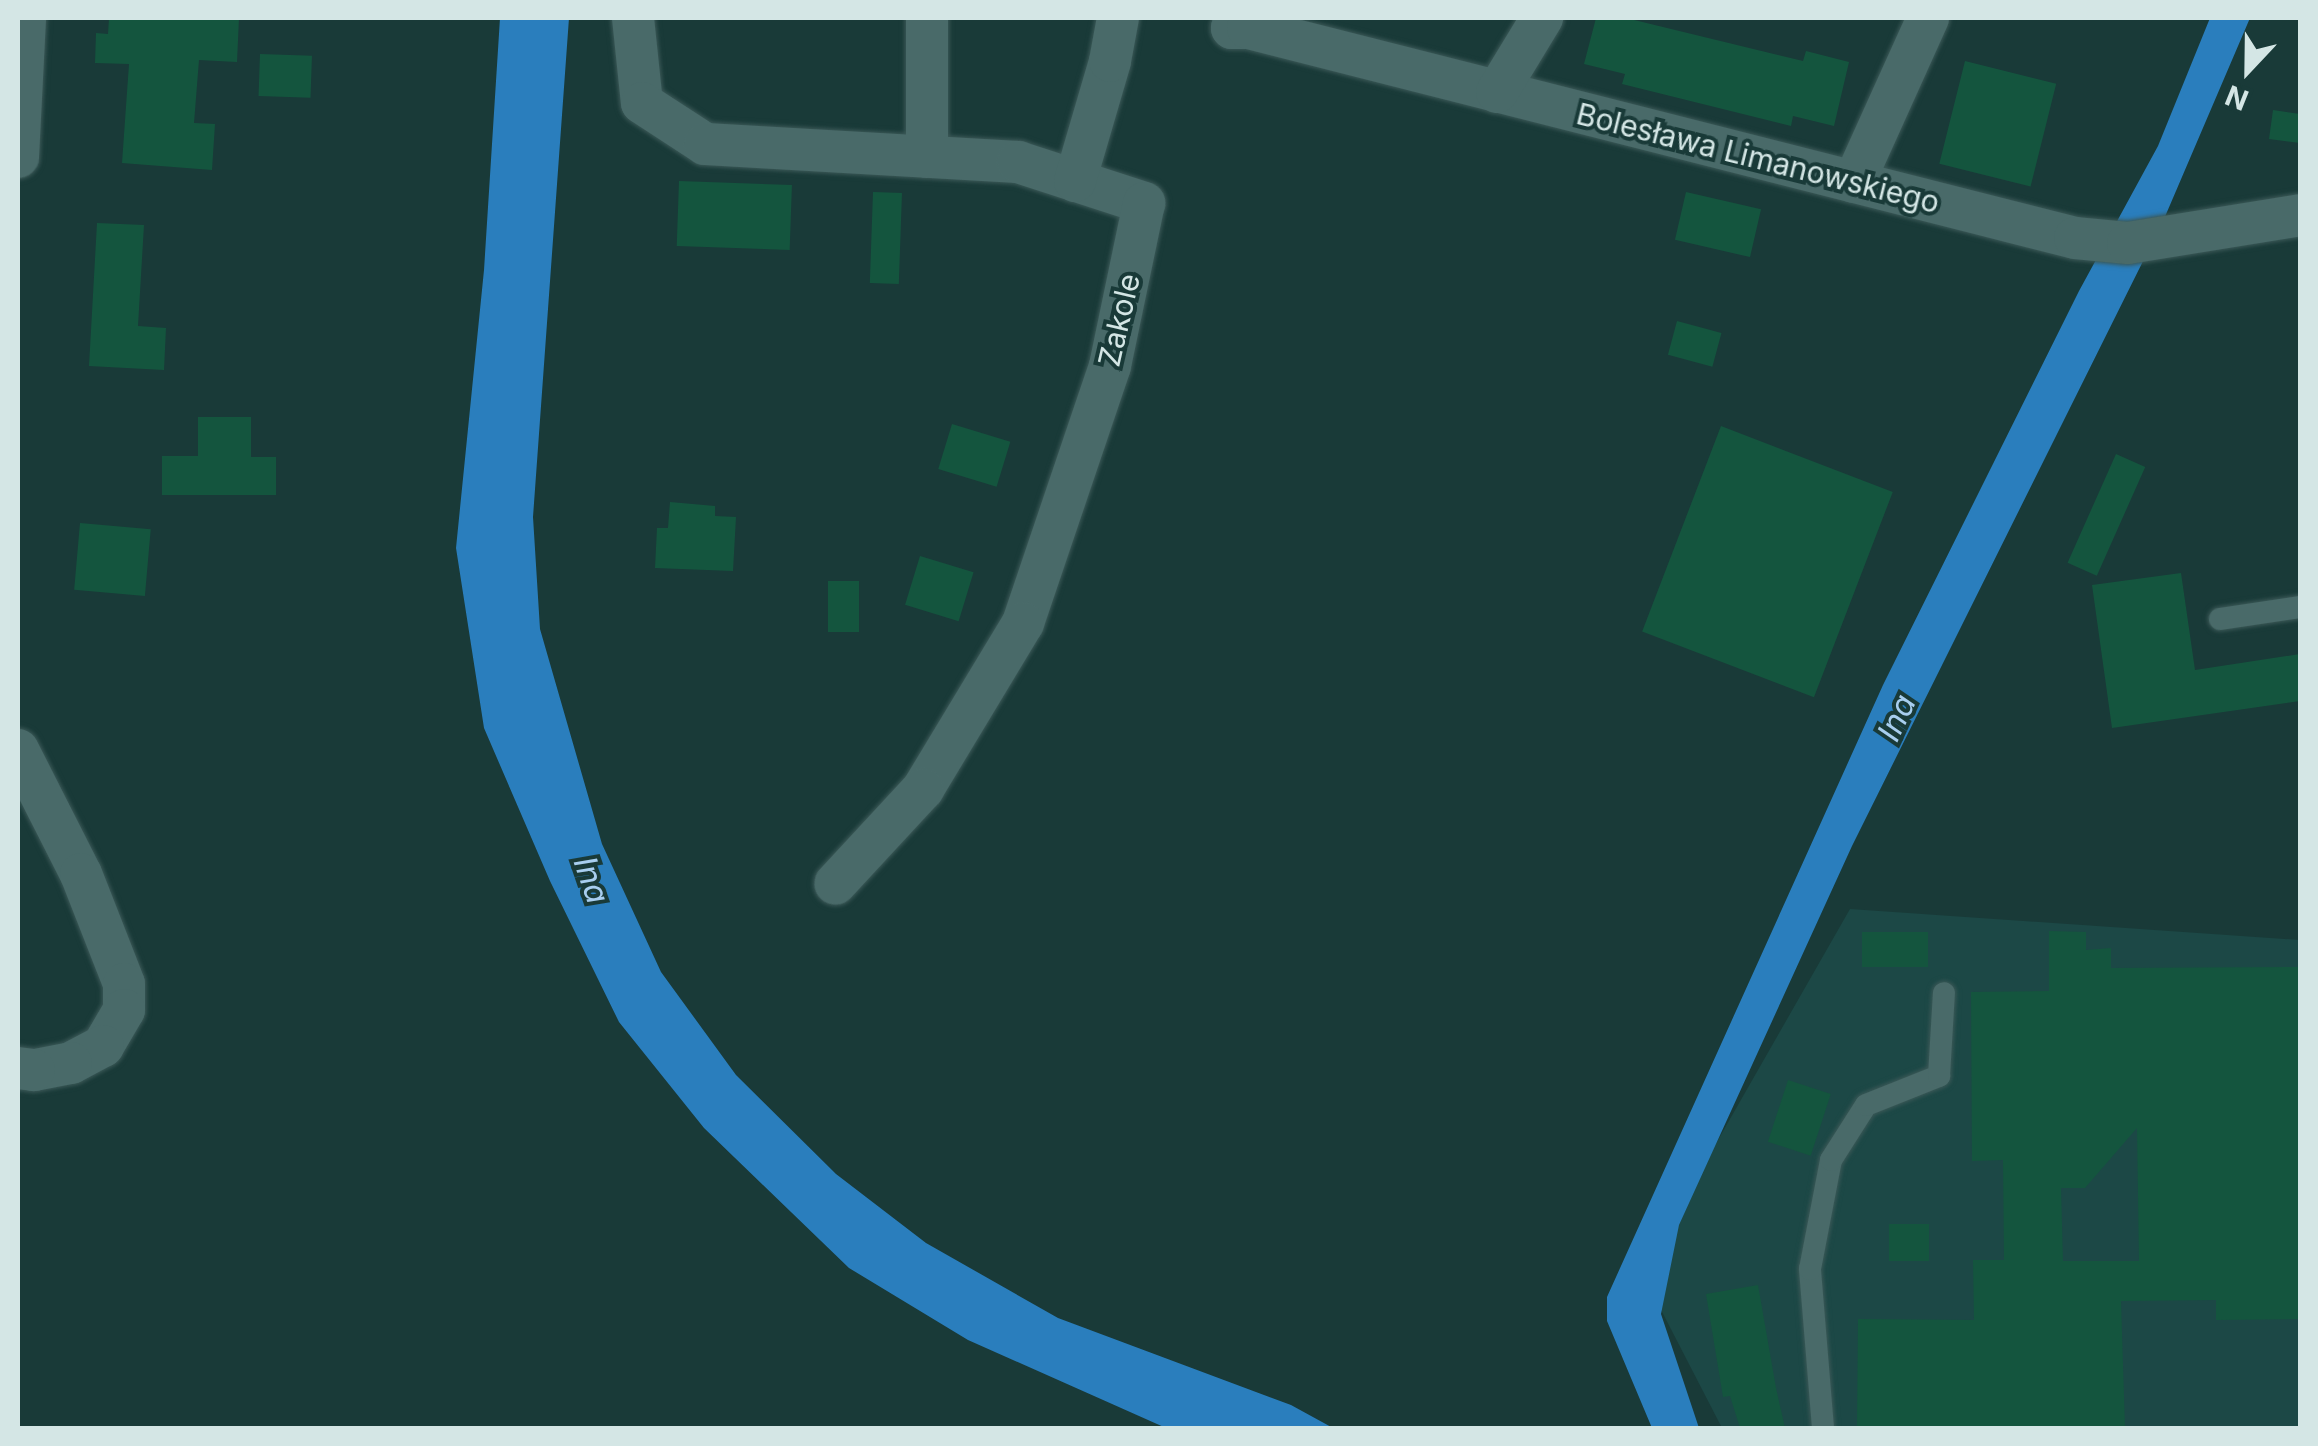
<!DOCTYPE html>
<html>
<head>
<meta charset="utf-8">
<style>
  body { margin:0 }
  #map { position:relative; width:2318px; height:1446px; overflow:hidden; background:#193a38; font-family:Inter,sans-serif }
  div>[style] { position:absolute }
  .built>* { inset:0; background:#1c4846 }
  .water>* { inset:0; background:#2a7ebd }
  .building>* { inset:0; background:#14553e; transform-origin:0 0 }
  .roads { filter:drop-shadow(0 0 2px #3b5857) drop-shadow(0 0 2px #3b5857) }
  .service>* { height:22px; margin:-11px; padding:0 11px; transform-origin:11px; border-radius:11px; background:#496a69 }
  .minor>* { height:42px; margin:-21px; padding:0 21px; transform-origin:21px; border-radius:21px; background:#496a69 }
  span { translate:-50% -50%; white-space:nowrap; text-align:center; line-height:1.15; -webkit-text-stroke:8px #193a38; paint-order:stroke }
  .street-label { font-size:30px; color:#d4e6e5 }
  .water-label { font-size:32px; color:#a8ceef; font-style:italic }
  .frame { position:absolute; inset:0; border:20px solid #d4e6e5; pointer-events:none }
  .north { position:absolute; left:2198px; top:20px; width:100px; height:100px; -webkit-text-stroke:8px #193a38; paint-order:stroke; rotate:202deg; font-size:28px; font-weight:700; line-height:40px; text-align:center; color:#d4e6e5 }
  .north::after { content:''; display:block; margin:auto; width:35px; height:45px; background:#d4e6e5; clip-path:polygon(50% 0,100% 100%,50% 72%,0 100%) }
</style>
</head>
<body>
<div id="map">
  <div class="built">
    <div style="clip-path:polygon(1850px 909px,2300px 940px,2300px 1428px,1722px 1428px,1642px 1273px)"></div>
  </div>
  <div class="water">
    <div style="clip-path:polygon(500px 18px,569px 18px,533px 517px,540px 629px,602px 844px,661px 972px,736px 1075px,836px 1174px,926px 1243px,1058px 1318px,1291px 1405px,1333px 1428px,1166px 1428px,968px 1340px,849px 1268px,704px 1128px,619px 1022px,550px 881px,484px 728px,456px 548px,484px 270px)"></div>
    <div style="clip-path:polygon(2210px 18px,2250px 18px,2164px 219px,1852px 846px,1679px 1225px,1661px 1314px,1699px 1428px,1652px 1428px,1607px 1321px,1607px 1297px,1883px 685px,2079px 291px,2158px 146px)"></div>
  </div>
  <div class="building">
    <div style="clip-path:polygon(109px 18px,239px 18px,237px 62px,199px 60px,194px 123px,215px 124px,212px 170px,122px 163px,129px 64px,95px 63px,96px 33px,108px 34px)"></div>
    <div style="clip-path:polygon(1596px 18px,1626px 18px,1803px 61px,1806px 51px,1849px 62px,1834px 126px,1793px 116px,1791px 126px,1622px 84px,1625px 74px,1584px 64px)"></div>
    <div style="left:260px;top:54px;width:52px;height:42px;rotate:2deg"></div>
    <div style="left:1965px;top:61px;width:94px;height:106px;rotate:14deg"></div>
    <div style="clip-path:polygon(2273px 110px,2300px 114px,2300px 143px,2269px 139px)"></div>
    <div style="left:679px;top:181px;width:113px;height:65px;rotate:2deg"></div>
    <div style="left:873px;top:192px;width:29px;height:91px;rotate:2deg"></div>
    <div style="left:1686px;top:192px;width:77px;height:49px;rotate:13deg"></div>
    <div style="clip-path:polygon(97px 223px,144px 225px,138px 326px,166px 328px,164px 370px,89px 366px)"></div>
    <div style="left:1677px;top:321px;width:46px;height:35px;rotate:15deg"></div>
    <div style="clip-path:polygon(198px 417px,251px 417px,251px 457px,276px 457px,276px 495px,162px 495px,162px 456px,198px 456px)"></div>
    <div style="left:952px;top:424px;width:61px;height:47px;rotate:17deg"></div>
    <div style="left:1721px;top:426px;width:184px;height:220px;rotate:21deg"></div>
    <div style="left:2116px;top:454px;width:32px;height:119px;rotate:24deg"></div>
    <div style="clip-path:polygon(670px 502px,715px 506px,715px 516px,736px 517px,733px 571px,655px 568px,657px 528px,668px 528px)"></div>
    <div style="left:80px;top:523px;width:71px;height:67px;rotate:5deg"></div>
    <div style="left:920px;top:556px;width:56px;height:51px;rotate:17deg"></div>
    <div style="clip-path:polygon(2181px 573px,2195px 670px,2300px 654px,2300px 701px,2112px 728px,2092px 585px)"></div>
    <div style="left:828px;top:581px;width:31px;height:51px"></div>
    <div style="clip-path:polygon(evenodd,2049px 931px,2086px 932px,2086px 950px,2111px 948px,2111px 968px,2300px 967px,2300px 1319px,2216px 1320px,2216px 1300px,2121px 1301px,2125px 1428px,1857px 1428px,1858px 1319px,1974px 1320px,1973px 1260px,2004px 1260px,2003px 1160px,1972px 1161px,1971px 992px,2049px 991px,2049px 931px,2137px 1128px,2139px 1261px,2063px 1261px,2061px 1188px,2085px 1188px,2137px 1128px)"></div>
    <div style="left:1862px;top:932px;width:66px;height:35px"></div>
    <div style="left:1788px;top:1080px;width:45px;height:65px;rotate:18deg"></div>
    <div style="left:1889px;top:1224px;width:40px;height:37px"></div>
    <div style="clip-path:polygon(1758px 1285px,1776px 1388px,1785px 1428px,1740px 1428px,1730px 1396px,1723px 1397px,1706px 1294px)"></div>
  </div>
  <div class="roads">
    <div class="service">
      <div style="left:2220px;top:619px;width:81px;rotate:-8.5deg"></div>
      <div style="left:1823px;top:1428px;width:160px;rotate:-94.7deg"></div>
      <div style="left:1810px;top:1269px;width:111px;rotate:-79.1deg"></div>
      <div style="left:1831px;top:1160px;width:65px;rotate:-57.5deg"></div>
      <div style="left:1866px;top:1105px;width:79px;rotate:-21.7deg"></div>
      <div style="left:1939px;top:1076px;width:83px;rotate:-86.6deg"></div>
    </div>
    <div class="minor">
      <div style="left:633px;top:18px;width:85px;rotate:84deg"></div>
      <div style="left:642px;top:103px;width:75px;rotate:33.1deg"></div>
      <div style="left:705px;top:144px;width:314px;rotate:3.3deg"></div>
      <div style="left:1018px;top:162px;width:133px;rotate:18deg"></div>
      <div style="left:1144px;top:203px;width:167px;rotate:101.8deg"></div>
      <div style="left:1110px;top:366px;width:271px;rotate:108.7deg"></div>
      <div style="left:1023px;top:623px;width:194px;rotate:121.1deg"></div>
      <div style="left:923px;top:789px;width:129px;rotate:132.8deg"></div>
      <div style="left:1240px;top:18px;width:13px;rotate:129deg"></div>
      <div style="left:1232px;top:28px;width:16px"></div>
      <div style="left:1248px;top:28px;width:853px;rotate:14.25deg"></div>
      <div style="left:2075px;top:238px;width:53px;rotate:5.4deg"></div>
      <div style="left:2128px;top:243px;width:174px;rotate:-9.2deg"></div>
      <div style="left:1497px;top:92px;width:87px;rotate:-58.7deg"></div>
      <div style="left:18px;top:157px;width:139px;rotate:-87.1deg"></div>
      <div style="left:927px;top:157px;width:139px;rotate:-90deg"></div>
      <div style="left:1075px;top:181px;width:125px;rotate:-73.7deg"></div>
      <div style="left:1110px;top:61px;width:44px;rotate:-79.5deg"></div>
      <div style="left:1854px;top:182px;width:180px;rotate:-65.7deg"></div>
      <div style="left:18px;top:750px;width:139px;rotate:63.1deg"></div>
      <div style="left:81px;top:874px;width:118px;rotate:68.6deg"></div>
      <div style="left:124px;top:984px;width:26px;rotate:90deg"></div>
      <div style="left:124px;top:1010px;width:42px;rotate:120.3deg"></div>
      <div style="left:103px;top:1046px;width:36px;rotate:152deg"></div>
      <div style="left:71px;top:1063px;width:38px;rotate:169deg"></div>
      <div style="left:34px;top:1070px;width:16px;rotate:-173deg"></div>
    </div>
  </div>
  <div class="street-label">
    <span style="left:1758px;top:158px;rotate:14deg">Bolesława Limanowskiego</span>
    <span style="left:1119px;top:320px;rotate:-77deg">Zakole</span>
  </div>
  <div class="water-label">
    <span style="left:1897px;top:718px;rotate:-65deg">Ina</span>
    <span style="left:591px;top:880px;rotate:71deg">Ina</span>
  </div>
  <div class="frame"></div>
  <div class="north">N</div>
</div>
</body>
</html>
